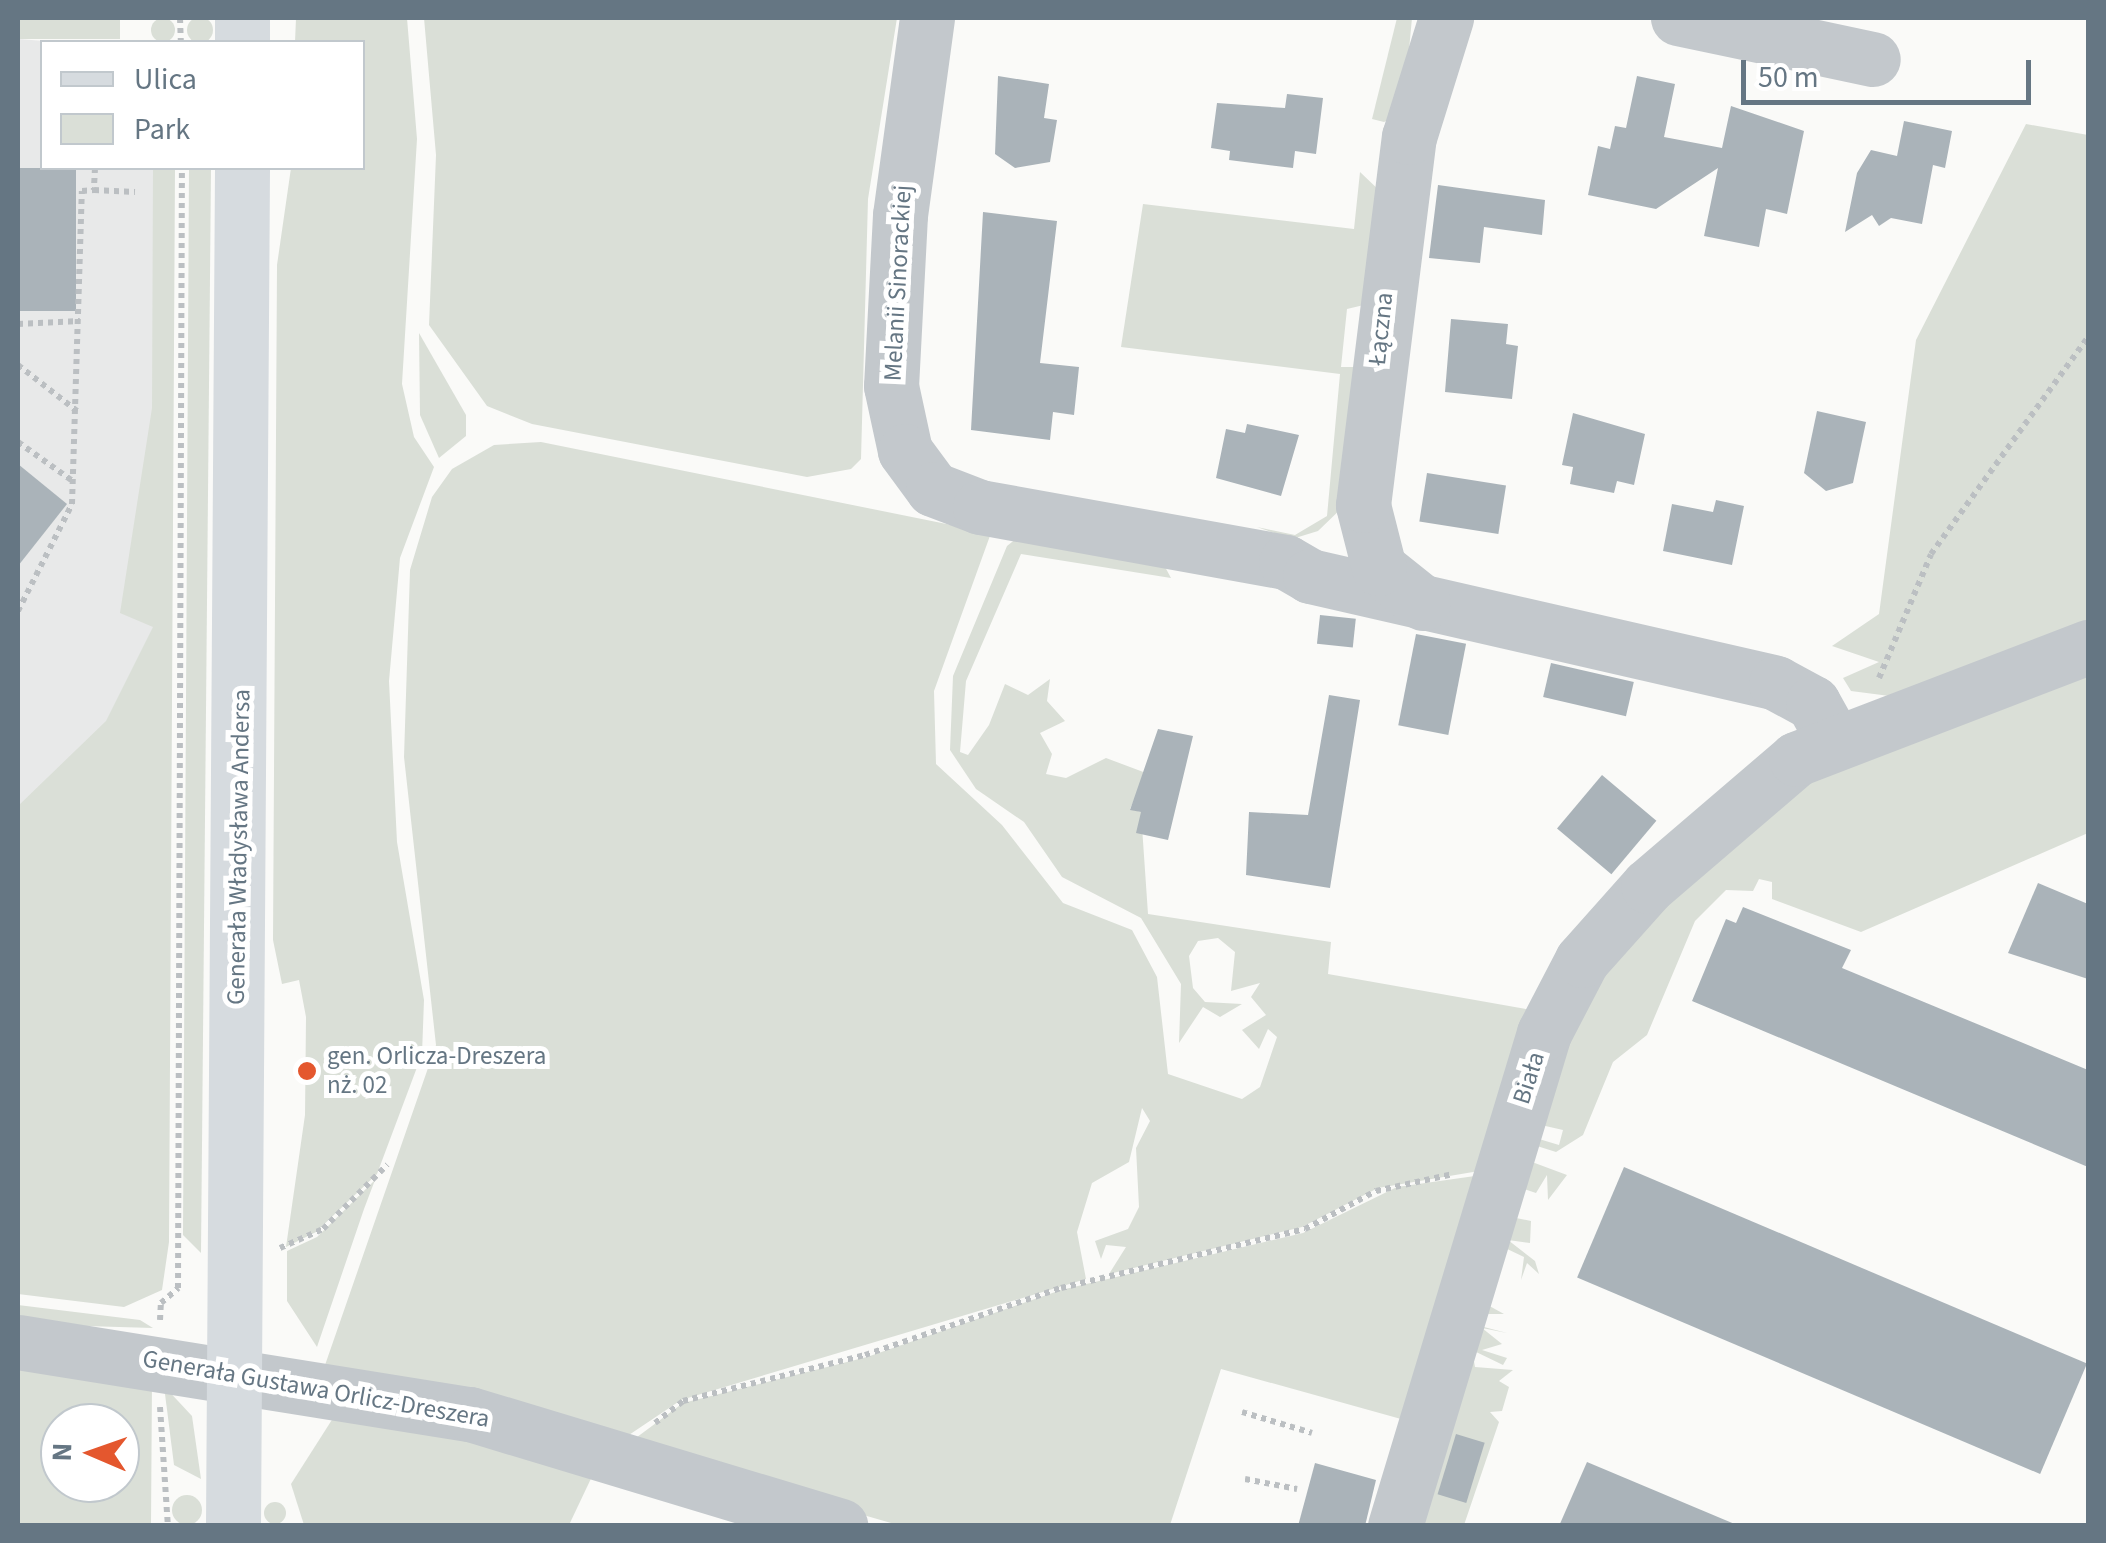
<!DOCTYPE html>
<html>
<head>
<meta charset="utf-8">
<style>
  body { margin:0 }
  #map { position:relative; width:2106px; height:1543px; overflow:hidden; background:#fafaf8; font-family:"Source Sans 3",sans-serif }
  div>[style] { position:absolute }
  .built>* { inset:0; background:#e8e9e9 }
  .green>* { inset:0; background:#dadfd7; transform-origin:0 0 }
  .round { border-radius:50% }
  .building>* { inset:0; background:#aab3b9; transform-origin:0 0 }
  .path>* { height:6px; margin-top:-3px; transform-origin:0; background:repeating-linear-gradient(90deg,#bbbfc2 0 5px,transparent 0 10px) }
  .minor>* { height:55px; margin:-27.5px; padding:0 27.5px; transform-origin:27.5px; border-radius:27.5px; background:#c3c8cc }
  .major>* { height:55px; margin:-27.5px; padding:0 27.5px; transform-origin:27.5px; border-radius:27.5px; background:#d6dbdf }
  .dots>* { width:28px; height:28px; translate:-50% -50%; box-sizing:border-box; border:5px solid #fff; border-radius:50% }
  span { translate:-50% -50%; white-space:nowrap; text-align:center; line-height:1.15; -webkit-text-stroke:10px #fff; paint-order:stroke }
  .street-label { font-size:25px; color:#657683 }
  .poi-label { font-size:25px; color:#657683 }
  .left { translate:0 -50%; text-align:left }
  .frame { position:absolute; inset:0; border:20px solid #657683; pointer-events:none }
  .legend { position:absolute; left:40px; top:40px; width:325px; height:130px; box-sizing:border-box; background:#fff; border:2px solid #c1c8cd; margin:0; padding:12px 18px; list-style:none; font-size:30px; color:#657683 }
  .legend li { display:flex; align-items:center; gap:20px; height:50px }
  .legend b { width:50px; border:2px solid #c1c8cd }
  .north { position:absolute; left:40px; top:1403px; width:100px; height:100px; box-sizing:border-box; background:#fff; border:2px solid #c1c8cd; border-radius:50%; rotate:272deg; font-size:28px; font-weight:700; line-height:40px; text-align:center; color:#657683 }
  .north::after { content:''; display:block; margin:auto; width:35px; height:45px; background:#e4572e; clip-path:polygon(50% 0,100% 100%,50% 72%,0 100%) }
  .scale { position:absolute; left:1741px; top:60px; width:290px; height:45px; box-sizing:border-box; border:5px solid #657683; border-top:0; padding-left:12px; font-size:30px; line-height:35px; white-space:nowrap; color:#657683; -webkit-text-stroke:8px #fff; paint-order:stroke }
</style>
</head>
<body>
<div id="map">
  <div class="built">
    <div style="clip-path:polygon(18px 39px,58px 42px,42px 42px,42px 168px,163px 168px,157px 926px,18px 918px)"></div>
  </div>
  <div class="green">
    <div class="round" style="left:187px;top:17px;width:26px;height:26px"></div>
    <div class="round" style="left:151px;top:18px;width:24px;height:24px"></div>
    <div style="left:18px;top:18px;width:102px;height:21px"></div>
    <div style="clip-path:polygon(296px 18px,407px 18px,417px 139px,402px 384px,414px 437px,434px 467px,400px 558px,389px 681px,397px 842px,424px 1000px,422px 1054px,377px 1174px,316px 1232px,286px 1247px,305px 1115px,306px 1017px,299px 980px,282px 984px,273px 940px,277px 265px,291px 168px,362px 168px,362px 42px,295px 42px)"></div>
    <div style="clip-path:polygon(424px 18px,897px 18px,868px 199px,861px 459px,851px 469px,807px 477px,532px 424px,487px 406px,429px 325px,436px 155px)"></div>
    <div style="clip-path:polygon(1397px 18px,1412px 18px,1403px 113px,1384px 122px,1372px 119px)"></div>
    <div style="clip-path:polygon(2026px 124px,2088px 135px,2088px 620px,1905px 698px,1851px 691px,1843px 678px,1879px 662px,1832px 646px,1879px 614px,1916px 340px)"></div>
    <div style="clip-path:polygon(153px 168px,175px 168px,169px 1242px,162px 1290px,124px 1307px,18px 1294px,18px 806px,106px 721px,153px 627px,120px 613px,152px 408px)"></div>
    <div style="clip-path:polygon(189px 168px,211px 168px,201px 1253px,183px 1235px)"></div>
    <div style="clip-path:polygon(1360px 172px,1382px 193px,1368px 304px,1347px 309px,1341px 367px,1360px 367px,1346px 504px,1318px 531px,1292px 539px,1257px 527px,1295px 535px,1327px 516px,1340px 374px,1121px 347px,1143px 204px,1354px 229px)"></div>
    <div style="clip-path:polygon(419px 333px,466px 415px,466px 436px,439px 458px,420px 415px)"></div>
    <div style="clip-path:polygon(541px 442px,991px 533px,934px 691px,936px 764px,1002px 825px,1063px 903px,1132px 930px,1157px 977px,1168px 1074px,1242px 1099px,1260px 1087px,1277px 1037px,1268px 1029px,1259px 1049px,1242px 1030px,1266px 1015px,1251px 997px,1260px 983px,1231px 991px,1235px 952px,1218px 938px,1198px 941px,1189px 956px,1193px 988px,1205px 1002px,1242px 1004px,1220px 1017px,1203px 1007px,1179px 1043px,1181px 984px,1141px 918px,1062px 877px,1024px 822px,976px 789px,950px 750px,953px 676px,1007px 546px,1017px 538px,1164px 565px,1171px 578px,1021px 554px,966px 681px,960px 752px,968px 755px,989px 725px,1005px 684px,1028px 695px,1050px 679px,1047px 701px,1065px 721px,1040px 733px,1052px 754px,1046px 774px,1066px 778px,1106px 758px,1146px 773px,1130px 809px,1141px 812px,1148px 914px,1331px 942px,1328px 974px,1531px 1010px,1485px 1170px,1378px 1188px,1302px 1227px,1109px 1274px,1126px 1247px,1106px 1245px,1101px 1259px,1095px 1241px,1128px 1229px,1139px 1207px,1136px 1148px,1150px 1121px,1142px 1108px,1129px 1162px,1092px 1183px,1077px 1232px,1086px 1279px,681px 1400px,617px 1443px,324px 1368px,436px 1045px,404px 757px,410px 570px,432px 497px,452px 469px,494px 445px)"></div>
    <div style="clip-path:polygon(2088px 662px,2088px 833px,1861px 932px,1772px 899px,1772px 882px,1759px 879px,1753px 891px,1726px 890px,1695px 921px,1647px 1035px,1613px 1062px,1583px 1135px,1556px 1152px,1537px 1146px,1539px 1139px,1559px 1145px,1563px 1130px,1541px 1125px,1521px 1158px,1567px 1175px,1548px 1200px,1547px 1175px,1536px 1193px,1518px 1187px,1516px 1218px,1531px 1221px,1530px 1243px,1508px 1240px,1535px 1261px,1539px 1274px,1527px 1263px,1521px 1280px,1524px 1257px,1503px 1247px,1490px 1278px,1499px 1282px,1488px 1279px,1484px 1303px,1504px 1314px,1484px 1314px,1480px 1326px,1507px 1333px,1482px 1328px,1502px 1344px,1482px 1350px,1507px 1358px,1503px 1365px,1472px 1350px,1475px 1367px,1513px 1370px,1499px 1381px,1509px 1387px,1502px 1411px,1490px 1412px,1499px 1422px,1464px 1525px,1404px 1526px,1569px 1002px,1789px 784px)"></div>
    <div style="clip-path:polygon(1482px 1175px,1401px 1419px,1221px 1369px,1170px 1525px,898px 1525px,625px 1446px,683px 1403px,867px 1357px,1061px 1290px,1303px 1233px,1397px 1187px)"></div>
    <div style="clip-path:polygon(375px 1180px,364px 1209px,317px 1347px,287px 1301px,287px 1251px,317px 1237px)"></div>
    <div style="clip-path:polygon(18px 1305px,140px 1320px,153px 1328px,18px 1324px)"></div>
    <div style="clip-path:polygon(evenodd,18px 1361px,152px 1381px,151px 1525px,18px 1525px,18px 1361px,60px 1423px,120px 1423px,120px 1483px,60px 1483px,60px 1423px)"></div>
    <div style="clip-path:polygon(164px 1386px,192px 1416px,201px 1479px,174px 1465px)"></div>
    <div style="clip-path:polygon(342px 1404px,596px 1468px,569px 1525px,304px 1525px,291px 1484px)"></div>
    <div class="round" style="left:172px;top:1495px;width:30px;height:30px"></div>
    <div class="round" style="left:264px;top:1502px;width:22px;height:22px"></div>
  </div>
  <div class="building">
    <div style="clip-path:polygon(998px 76px,1049px 84px,1044px 118px,1057px 120px,1050px 162px,1015px 168px,995px 154px)"></div>
    <div style="clip-path:polygon(1637px 76px,1675px 84px,1664px 137px,1722px 148px,1731px 106px,1804px 131px,1787px 214px,1766px 209px,1759px 247px,1704px 236px,1718px 168px,1656px 209px,1588px 195px,1598px 146px,1610px 149px,1615px 126px,1626px 128px)"></div>
    <div style="clip-path:polygon(1287px 94px,1323px 98px,1316px 154px,1295px 151px,1293px 168px,1229px 160px,1230px 151px,1211px 148px,1217px 103px,1285px 108px)"></div>
    <div style="clip-path:polygon(1904px 121px,1952px 131px,1945px 168px,1933px 165px,1922px 224px,1891px 218px,1879px 226px,1872px 215px,1845px 232px,1857px 173px,1871px 150px,1897px 156px)"></div>
    <div style="left:18px;top:168px;width:58px;height:143px"></div>
    <div style="clip-path:polygon(1438px 185px,1545px 200px,1542px 235px,1484px 227px,1480px 263px,1429px 258px)"></div>
    <div style="clip-path:polygon(983px 212px,1057px 221px,1040px 363px,1079px 367px,1074px 415px,1053px 412px,1050px 440px,971px 430px)"></div>
    <div style="clip-path:polygon(1451px 319px,1508px 324px,1506px 344px,1518px 346px,1512px 399px,1445px 392px)"></div>
    <div style="clip-path:polygon(1817px 411px,1866px 422px,1853px 483px,1826px 491px,1804px 473px)"></div>
    <div style="clip-path:polygon(1573px 413px,1645px 434px,1634px 485px,1617px 481px,1614px 493px,1570px 484px,1573px 467px,1562px 465px)"></div>
    <div style="clip-path:polygon(1247px 424px,1299px 435px,1281px 496px,1216px 478px,1226px 429px,1245px 433px)"></div>
    <div style="clip-path:polygon(18px 464px,67px 504px,18px 566px)"></div>
    <div style="left:1427px;top:473px;width:80px;height:49px;rotate:9deg"></div>
    <div style="clip-path:polygon(1716px 500px,1744px 506px,1732px 565px,1663px 551px,1672px 504px,1713px 512px)"></div>
    <div style="left:1320px;top:615px;width:36px;height:29px;rotate:6deg"></div>
    <div style="left:1416px;top:634px;width:51px;height:93px;rotate:11deg"></div>
    <div style="left:1551px;top:663px;width:85px;height:35px;rotate:13deg"></div>
    <div style="clip-path:polygon(1329px 695px,1360px 700px,1330px 888px,1246px 875px,1249px 812px,1308px 815px)"></div>
    <div style="clip-path:polygon(1158px 729px,1193px 736px,1168px 840px,1136px 833px,1141px 812px,1130px 810px)"></div>
    <div style="left:1602px;top:775px;width:71px;height:70px;rotate:40deg"></div>
    <div style="clip-path:polygon(2038px 883px,2088px 904px,2088px 979px,2008px 953px)"></div>
    <div style="clip-path:polygon(1743px 907px,1851px 950px,1842px 968px,2088px 1070px,2088px 1167px,1692px 1001px,1726px 919px,1736px 923px)"></div>
    <div style="left:1624px;top:1167px;width:503px;height:120px;rotate:23deg"></div>
    <div style="left:1456px;top:1434px;width:30px;height:63px;rotate:17deg"></div>
    <div style="clip-path:polygon(1587px 1462px,1737px 1525px,1559px 1526px)"></div>
    <div style="clip-path:polygon(1315px 1463px,1376px 1480px,1365px 1526px,1298px 1526px)"></div>
  </div>
  <div class="path">
    <div style="left:180px;top:18px;width:24px;rotate:88deg"></div>
    <div style="left:95px;top:168px;width:22px;rotate:93deg"></div>
    <div style="left:94px;top:190px;width:41px;rotate:2.8deg"></div>
    <div style="left:18px;top:324px;width:62px;rotate:-2.8deg"></div>
    <div style="left:18px;top:365px;width:75px;rotate:37.9deg"></div>
    <div style="left:18px;top:442px;width:69px;rotate:35.5deg"></div>
    <div style="left:18px;top:611px;width:120px;rotate:-63.2deg"></div>
    <div style="left:72px;top:504px;width:313px;rotate:-88.2deg"></div>
    <div style="left:82px;top:191px;width:12px;rotate:-5deg"></div>
    <div style="left:1879px;top:678px;width:134px;rotate:-67.2deg"></div>
    <div style="left:1931px;top:554px;width:268px;rotate:-54.1deg"></div>
    <div style="left:280px;top:1248px;width:47px;rotate:-23.8deg"></div>
    <div style="left:323px;top:1229px;width:91px;rotate:-45deg"></div>
    <div style="left:160px;top:1320px;width:17px;rotate:-87deg"></div>
    <div style="left:161px;top:1303px;width:23px;rotate:-41deg"></div>
    <div style="left:178px;top:1288px;width:1120px;rotate:-89.8deg"></div>
    <div style="left:160px;top:1407px;width:119px;rotate:86.2deg"></div>
    <div style="left:1242px;top:1412px;width:73px;rotate:16.7deg"></div>
    <div style="left:655px;top:1423px;width:36px;rotate:-38deg"></div>
    <div style="left:683px;top:1401px;width:188px;rotate:-14.2deg"></div>
    <div style="left:865px;top:1355px;width:207px;rotate:-18.9deg"></div>
    <div style="left:1061px;top:1288px;width:251px;rotate:-13.6deg"></div>
    <div style="left:1305px;top:1229px;width:81px;rotate:-28.2deg"></div>
    <div style="left:1376px;top:1191px;width:79px;rotate:-12.4deg"></div>
    <div style="left:1245px;top:1479px;width:53px;rotate:10.9deg"></div>
  </div>
  <div class="minor">
    <div style="left:927px;top:18px;width:199px;rotate:97.8deg"></div>
    <div style="left:900px;top:215px;width:171px;rotate:93deg"></div>
    <div style="left:891px;top:386px;width:66px;rotate:77.8deg"></div>
    <div style="left:905px;top:451px;width:47px;rotate:53.6deg"></div>
    <div style="left:933px;top:489px;width:50px;rotate:21deg"></div>
    <div style="left:980px;top:507px;width:311px;rotate:10.2deg"></div>
    <div style="left:1286px;top:562px;width:28px;rotate:30deg"></div>
    <div style="left:1310px;top:576px;width:478px;rotate:12.9deg"></div>
    <div style="left:1776px;top:683px;width:42px;rotate:28.4deg"></div>
    <div style="left:1813px;top:703px;width:41px;rotate:60.9deg"></div>
    <div style="left:1678px;top:18px;width:199px;rotate:11.9deg"></div>
    <div style="left:1423px;top:603px;width:56px;rotate:-141.5deg"></div>
    <div style="left:1379px;top:568px;width:65px;rotate:-104.3deg"></div>
    <div style="left:1363px;top:505px;width:371px;rotate:-82.9deg"></div>
    <div style="left:1409px;top:137px;width:125px;rotate:-72.7deg"></div>
    <div style="left:18px;top:1342px;width:458px;rotate:9.1deg"></div>
    <div style="left:470px;top:1414px;width:387px;rotate:16.8deg"></div>
    <div style="left:1395px;top:1526px;width:515px;rotate:-73.18deg"></div>
    <div style="left:1544px;top:1033px;width:82px;rotate:-62.5deg"></div>
    <div style="left:1582px;top:960px;width:99px;rotate:-48.3deg"></div>
    <div style="left:1648px;top:886px;width:195px;rotate:-40.6deg"></div>
    <div style="left:1796px;top:759px;width:313px;rotate:-21deg"></div>
  </div>
  <div class="major">
    <div style="left:242px;top:42px;width:24px;rotate:-90deg"></div>
    <div style="left:233px;top:1526px;width:1358px;rotate:-89.62deg"></div>
  </div>
  <div class="dots">
    <div style="left:307px;top:1071px;background:#e4572e"></div>
  </div>
  <div class="street-label">
    <span style="left:898px;top:283px;rotate:-87deg">Melanii Sinorackiej</span>
    <span style="left:1381px;top:329px;rotate:-84deg">Łączna</span>
    <span style="left:239px;top:847px;rotate:-89deg">Generała Władysława Andersa</span>
    <span style="left:1529px;top:1078px;rotate:-72deg">Biała</span>
    <span style="left:316px;top:1389px;rotate:10deg">Generała Gustawa Orlicz-Dreszera</span>
  </div>
  <div class="poi-label">
    <span class="left" style="left:327px;top:1071px">gen. Orlicza-Dreszera<br>nż. 02</span>
  </div>
  <div class="frame"></div>
  <ul class="legend">
  <li><b style="height:12px;background:#d6dbdf"></b>Ulica</li>
  <li><b style="height:28px;background:#dadfd7"></b>Park</li>
  </ul>
  <div class="north">N</div>
  <div class="scale">50 m</div>
</div>
</body>
</html>
